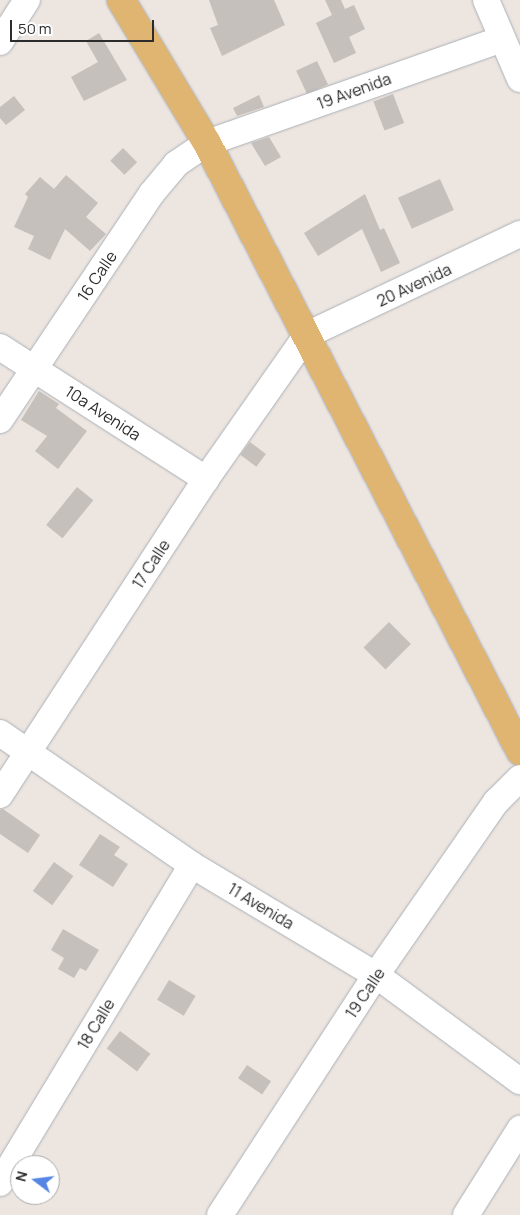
<!DOCTYPE html>
<html>
<head>
<meta charset="utf-8">
<style>
  body { margin:0 }
  #map { position:relative; width:520px; height:1215px; overflow:hidden; background:#ece5e0; font-family:Manrope,sans-serif }
  div>[style] { position:absolute }
  .building>* { inset:0; background:#c5c0bb; transform-origin:0 0 }
  .roads { filter:drop-shadow(0 0 1px #acb0b6) drop-shadow(0 0 1px #acb0b6) }
  .minor>* { height:26px; margin:-13px; padding:0 13px; transform-origin:13px; border-radius:13px; background:#fff }
  .major>* { height:28px; margin:-14px; padding:0 14px; transform-origin:14px; border-radius:14px; background:#e0b571 }
  span { translate:-50% -50%; white-space:nowrap; text-align:center; line-height:1.15; -webkit-text-stroke:5px #fff; paint-order:stroke }
  .street-label { font-size:16px; color:#2c2c2c }
  .north { position:absolute; left:10px; top:1155px; width:50px; height:50px; box-sizing:border-box; background:#fff; border:1px solid #ababab; border-radius:50%; rotate:285deg; font-size:14px; font-weight:700; line-height:20px; text-align:center; color:#2c2c2c }
  .north::after { content:''; display:block; margin:auto; width:18px; height:22px; background:#5586e4; clip-path:polygon(50% 0,100% 100%,50% 72%,0 100%) }
  .scale { position:absolute; left:10px; top:20px; width:144px; height:22px; box-sizing:border-box; border:2px solid #2c2c2c; border-top:0; padding-left:6px; font-size:15px; line-height:18px; white-space:nowrap; color:#2c2c2c; -webkit-text-stroke:4px #fff; paint-order:stroke }
</style>
</head>
<body>
<div id="map">
  <div class="building">
    <div style="clip-path:polygon(209px 0,274px 0,285px 25px,222px 56px,210px 28px,218px 25px)"></div>
    <div style="clip-path:polygon(325px 0,341px 0,345px 9px,354px 5px,365px 29px,349px 37px,356px 53px,334px 63px,316px 23px,332px 15px)"></div>
    <div style="clip-path:polygon(99px 33px,127px 80px,84px 101px,71px 77px,98px 62px,86px 41px)"></div>
    <div style="left:317px;top:61px;width:26px;height:23px;rotate:65deg"></div>
    <div style="left:393px;top:94px;width:31px;height:21px;rotate:69deg"></div>
    <div style="clip-path:polygon(259px 95px,264px 107px,237px 116px,233px 108px)"></div>
    <div style="clip-path:polygon(14px 96px,25px 110px,6px 125px,0 118px,0 107px)"></div>
    <div style="clip-path:polygon(269px 137px,281px 157px,265px 166px,251px 143px)"></div>
    <div style="left:123px;top:148px;width:20px;height:18px;rotate:45deg"></div>
    <div style="clip-path:polygon(66px 175px,98px 203px,86px 217px,106px 234px,90px 251px,65px 229px,50px 260px,28px 249px,34px 236px,14px 227px,28px 197px,25px 194px,40px 177px,54px 189px)"></div>
    <div style="left:440px;top:179px;width:34px;height:46px;rotate:66deg"></div>
    <div style="clip-path:polygon(365px 194px,380px 230px,384px 228px,400px 263px,381px 272px,362px 229px,318px 256px,304px 233px)"></div>
    <div style="clip-path:polygon(39px 391px,59px 404px,56px 408px,87px 431px,58px 469px,35px 451px,47px 436px,21px 420px)"></div>
    <div style="left:250px;top:442px;width:20px;height:16px;rotate:37deg"></div>
    <div style="left:77px;top:487px;width:21px;height:49px;rotate:39deg"></div>
    <div style="left:389px;top:622px;width:31px;height:36px;rotate:45deg"></div>
    <div style="clip-path:polygon(3px 809px,40px 835px,28px 853px,0 834px,0 810px)"></div>
    <div style="clip-path:polygon(100px 834px,120px 847px,114px 855px,128px 864px,113px 887px,79px 865px)"></div>
    <div style="left:54px;top:862px;width:24px;height:36px;rotate:36deg"></div>
    <div style="clip-path:polygon(63px 929px,99px 950px,86px 971px,80px 968px,74px 978px,58px 969px,64px 958px,51px 950px)"></div>
    <div style="left:169px;top:980px;width:31px;height:23px;rotate:31deg"></div>
    <div style="left:120px;top:1031px;width:38px;height:22px;rotate:37deg"></div>
    <div style="left:247px;top:1065px;width:29px;height:16px;rotate:34deg"></div>
  </div>
  <div class="roads">
    <div class="minor">
      <div style="left:486px;top:0;width:86px;rotate:66.7deg"></div>
      <div style="left:0;top:42px;width:50px;rotate:-57.3deg"></div>
      <div style="left:0;top:347px;width:245px;rotate:32.7deg"></div>
      <div style="left:0;top:420px;width:273px;rotate:-56.2deg"></div>
      <div style="left:152px;top:193px;width:38px;rotate:-50deg"></div>
      <div style="left:176px;top:164px;width:37px;rotate:-34deg"></div>
      <div style="left:207px;top:143px;width:313px;rotate:-19.4deg"></div>
      <div style="left:0;top:733px;width:233px;rotate:34.5deg"></div>
      <div style="left:192px;top:865px;width:214px;rotate:30.9deg"></div>
      <div style="left:376px;top:975px;width:179px;rotate:36.4deg"></div>
      <div style="left:0;top:795px;width:377px;rotate:-56.9deg"></div>
      <div style="left:206px;top:479px;width:176px;rotate:-55deg"></div>
      <div style="left:307px;top:335px;width:236px;rotate:-25.4deg"></div>
      <div style="left:0;top:1183px;width:371px;rotate:-58.9deg"></div>
      <div style="left:220px;top:1215px;width:286px;rotate:-57deg"></div>
      <div style="left:376px;top:975px;width:211px;rotate:-55.3deg"></div>
      <div style="left:496px;top:802px;width:34px;rotate:-45deg"></div>
      <div style="left:466px;top:1215px;width:102px;rotate:-57.9deg"></div>
    </div>
    <div class="major">
      <div style="left:121px;top:0;width:167px;rotate:59deg"></div>
      <div style="left:207px;top:143px;width:684px;rotate:62.76deg"></div>
    </div>
  </div>
  <div class="street-label">
    <span style="left:354px;top:91px;rotate:-20deg">19 Avenida</span>
    <span style="left:97px;top:276px;rotate:-56deg">16 Calle</span>
    <span style="left:414px;top:285px;rotate:-25deg">20 Avenida</span>
    <span style="left:103px;top:413px;rotate:33deg">10a Avenida</span>
    <span style="left:151px;top:564px;rotate:-57deg">17 Calle</span>
    <span style="left:261px;top:906px;rotate:31deg">11 Avenida</span>
    <span style="left:365px;top:993px;rotate:-56deg">19 Calle</span>
    <span style="left:96px;top:1024px;rotate:-59deg">18 Calle</span>
  </div>
  <div class="north">N</div>
  <div class="scale">50 m</div>
</div>
</body>
</html>
